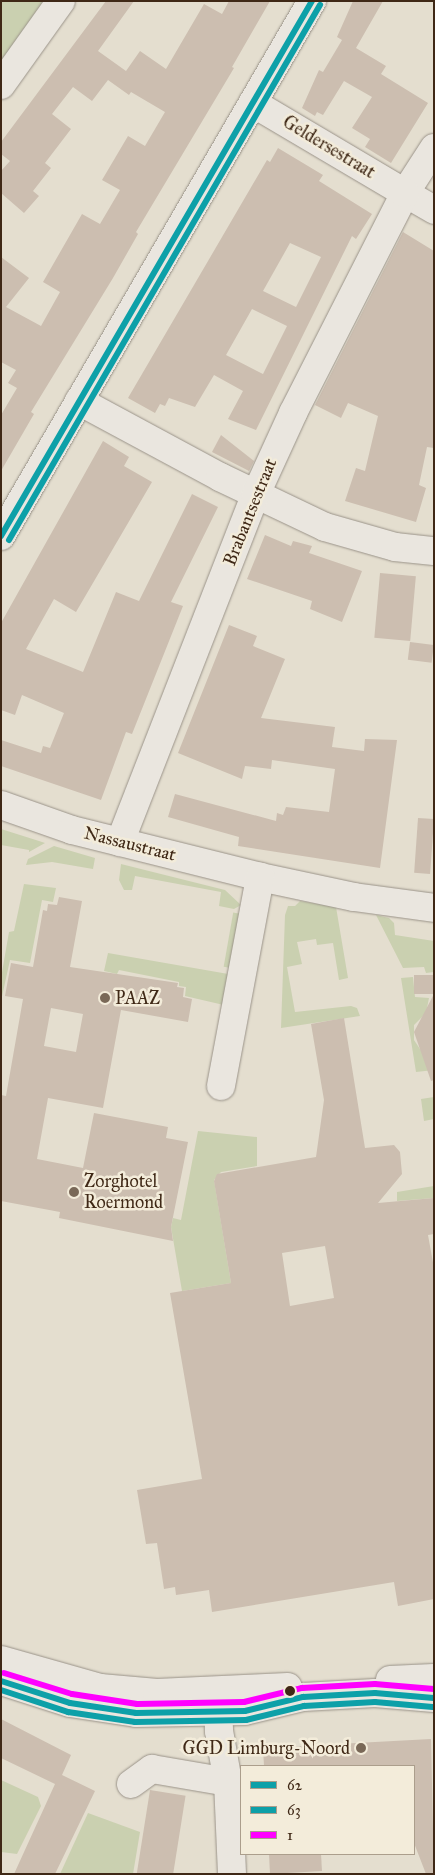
<!DOCTYPE html>
<html>
<head>
<meta charset="utf-8">
<style>
  body { margin:0 }
  #map { position:relative; width:435px; height:1875px; overflow:hidden; background:#e4decf; font-family:"IM FELL Great Primer",serif }
  div>[style] { position:absolute }
  .green>* { inset:0; background:#cad0b0; transform-origin:0 0 }
  .building>* { inset:0; background:#ccbeb0; transform-origin:0 0 }
  .roads { filter:drop-shadow(0 0 1px #9a9389) drop-shadow(0 0 1px #9a9389) }
  .minor>* { height:28px; margin:-14px; padding:0 14px; transform-origin:14px; border-radius:14px; background:#eae6df }
  .bus-1>* { height:6px; margin:-3px; padding:0 3px; transform-origin:3px; border-radius:3px; background:#0da0a8 }
  .bus-2>* { height:6px; margin:-3px; padding:0 3px; transform-origin:3px; border-radius:3px; background:#0da0a8 }
  .bus-3>* { height:6px; margin:-3px; padding:0 3px; transform-origin:3px; border-radius:3px; background:#f0f }
  .dots>* { width:14px; height:14px; translate:-50% -50%; box-sizing:border-box; border:2px solid #f3ecda; border-radius:50% }
  span { translate:-50% -50%; white-space:nowrap; text-align:center; line-height:1.15; -webkit-text-stroke:5px #f3ecda; paint-order:stroke }
  .street-label { font-size:18px; color:#3f2816 }
  .poi-label { font-size:18px; color:#3f2816 }
  .left { translate:0 -50%; text-align:left }
  .right { translate:-100% -50%; text-align:right }
  .frame { position:absolute; inset:0; border:2px solid #3f2816; pointer-events:none }
  .legend { position:absolute; left:240px; top:1765px; width:175px; height:90px; box-sizing:border-box; background:#f3ecda; border:1px solid #ab9e8c; margin:0; padding:6px 9px; list-style:none; font-size:15px; color:#3f2816 }
  .legend li { display:flex; align-items:center; gap:10px; height:25px }
  .legend b { width:25px; border:1px solid #ab9e8c }
</style>
</head>
<body>
<div id="map">
  <div class="green">
    <div style="clip-path:polygon(1px 1px,48px 1px,1px 64px)"></div>
    <div style="clip-path:polygon(1px 829px,39px 841px,45px 843px,29px 852px,29px 850px,1px 845px)"></div>
    <div style="clip-path:polygon(54px 846px,95px 858px,93px 869px,52px 862px,26px 865px,28px 859px)"></div>
    <div style="clip-path:polygon(121px 864px,225px 890px,241px 905px,234px 909px,219px 906px,221px 892px,135px 876px,132px 890px,124px 890px,119px 880px)"></div>
    <div style="clip-path:polygon(24px 884px,56px 888px,53px 902px,42px 900px,30px 963px,10px 960px,1px 1001px,1px 978px,9px 932px,14px 931px)"></div>
    <div style="clip-path:polygon(300px 901px,336px 907px,348px 978px,339px 980px,333px 943px,317px 945px,316px 939px,297px 942px,302px 964px,287px 967px,295px 1012px,351px 1006px,357px 1008px,360px 1016px,281px 1028px,285px 915px,288px 906px,295px 906px)"></div>
    <div style="left:247px;top:915px;width:55px;height:14px;rotate:100deg"></div>
    <div style="clip-path:polygon(376px 915px,389px 918px,394px 923px,395px 935px,434px 941px,434px 972px,426px 973px,424px 967px,403px 968px)"></div>
    <div style="clip-path:polygon(108px 953px,234px 975px,228px 1006px,185px 996px,186px 987px,179px 986px,179px 982px,119px 970px,117px 974px,104px 971px)"></div>
    <div style="clip-path:polygon(413px 977px,415px 997px,429px 998px,426px 1013px,414px 1025px,414px 1040px,434px 1070px,416px 1072px,401px 978px)"></div>
    <div style="clip-path:polygon(434px 1097px,434px 1119px,424px 1121px,421px 1099px)"></div>
    <div style="clip-path:polygon(198px 1131px,257px 1137px,257px 1166px,221px 1172px,214px 1180px,231px 1283px,182px 1291px,171px 1227px,173px 1218px,181px 1220px)"></div>
    <div style="clip-path:polygon(434px 1186px,434px 1198px,397px 1201px,397px 1192px)"></div>
    <div style="clip-path:polygon(1px 1780px,38px 1797px,41px 1806px,17px 1854px,1px 1852px)"></div>
    <div style="clip-path:polygon(88px 1813px,140px 1832px,133px 1874px,60px 1874px)"></div>
  </div>
  <div class="building">
    <div style="clip-path:polygon(106px 1px,134px 1px,98px 51px,126px 71px,140px 51px,166px 69px,204px 4px,222px 14px,229px 1px,270px 1px,232px 67px,234px 68px,136px 232px,138px 234px,113px 278px,31px 412px,34px 414px,1px 471px,1px 415px,17px 388px,8px 383px,16px 370px,1px 362px,1px 257px,29px 278px,6px 307px,41px 326px,60px 292px,43px 282px,82px 214px,100px 224px,120px 190px,102px 180px,128px 136px,145px 146px,165px 112px,131px 92px,129px 95px,108px 80px,92px 101px,73px 87px,52px 114px,71px 129px,45px 163px,51px 168px,33px 191px,39px 196px,24px 213px,1px 193px,1px 171px,10px 161px,1px 154px,1px 142px)"></div>
    <div style="clip-path:polygon(353px 1px,383px 1px,356px 48px,386px 66px,381px 74px,428px 103px,391px 163px,365px 147px,370px 139px,352px 128px,372px 97px,344px 81px,323px 115px,317px 112px,315px 116px,302px 108px,319px 70px,323px 72px,342px 40px,337px 37px)"></div>
    <div style="clip-path:polygon(evenodd,278px 148px,323px 175px,319px 181px,372px 214px,356px 239px,352px 236px,256px 430px,228px 419px,243px 391px,214px 375px,195px 407px,169px 398px,165px 406px,160px 404px,155px 413px,128px 398px,267px 160px,270px 162px,278px 148px,290px 243px,321px 257px,296px 307px,263px 291px,290px 243px,278px 148px,252px 309px,287px 326px,263px 374px,226px 355px,252px 309px)"></div>
    <div style="clip-path:polygon(403px 232px,434px 251px,434px 448px,427px 447px,419px 485px,426px 488px,416px 522px,345px 501px,356px 468px,365px 471px,378px 416px,348px 403px,341px 418px,315px 405px)"></div>
    <div style="clip-path:polygon(221px 435px,254px 461px,249px 471px,212px 452px)"></div>
    <div style="clip-path:polygon(103px 441px,129px 457px,124px 466px,152px 482px,76px 612px,54px 599px,26px 649px,83px 672px,116px 592px,139px 601px,192px 494px,218px 507px,171px 602px,183px 606px,132px 734px,126px 732px,101px 800px,1px 766px,1px 740px,41px 753px,43px 746px,50px 748px,64px 713px,22px 695px,15px 715px,1px 710px,1px 623px)"></div>
    <div style="clip-path:polygon(265px 535px,291px 546px,293px 541px,312px 546px,309px 553px,362px 571px,342px 622px,310px 609px,312px 601px,247px 579px)"></div>
    <div style="left:380px;top:573px;width:36px;height:65px;rotate:5deg"></div>
    <div style="clip-path:polygon(229px 625px,257px 636px,253px 646px,285px 659px,261px 718px,335px 727px,332px 747px,364px 751px,365px 739px,397px 740px,380px 868px,238px 846px,239px 837px,168px 817px,175px 794px,276px 821px,277px 813px,283px 815px,286px 807px,329px 812px,335px 769px,272px 760px,271px 769px,245px 766px,242px 779px,178px 753px)"></div>
    <div style="left:410px;top:642px;width:24px;height:18px;rotate:7deg"></div>
    <div style="left:418px;top:818px;width:16px;height:55px;rotate:4deg"></div>
    <div style="clip-path:polygon(evenodd,59px 897px,82px 901px,70px 967px,178px 983px,177px 987px,184px 988px,183px 997px,192px 999px,188px 1022px,121px 1010px,103px 1108px,48px 1098px,37px 1159px,83px 1168px,94px 1113px,168px 1127px,166px 1138px,188px 1142px,171px 1227px,173px 1241px,59px 1218px,60px 1212px,1px 1201px,1px 1095px,6px 1096px,23px 999px,5px 996px,11px 963px,33px 967px,43px 910px,47px 911px,48px 904px,57px 905px,59px 897px,51px 1008px,83px 1014px,76px 1052px,44px 1046px,51px 1008px)"></div>
    <div style="left:434px;top:975px;width:19px;height:20px;rotate:90deg"></div>
    <div style="clip-path:polygon(434px 994px,434px 1080px,431px 1081px,414px 1032px)"></div>
    <div style="clip-path:polygon(evenodd,344px 1018px,365px 1148px,394px 1145px,400px 1152px,402px 1174px,378px 1203px,434px 1198px,434px 1234px,428px 1235px,434px 1268px,434px 1599px,398px 1606px,394px 1582px,212px 1612px,209px 1590px,176px 1595px,175px 1587px,164px 1589px,157px 1543px,146px 1544px,137px 1490px,202px 1479px,170px 1293px,231px 1283px,214px 1181px,217px 1174px,316px 1157px,324px 1100px,311px 1024px,344px 1018px,325px 1246px,334px 1298px,290px 1306px,282px 1253px,325px 1246px)"></div>
    <div style="clip-path:polygon(1px 1719px,71px 1755px,62px 1775px,95px 1791px,55px 1874px,14px 1874px,55px 1784px,1px 1758px)"></div>
    <div style="clip-path:polygon(431px 1739px,434px 1874px,426px 1874px,414px 1843px,414px 1766px,264px 1766px,263px 1748px)"></div>
    <div style="left:150px;top:1790px;width:36px;height:85px;rotate:9deg"></div>
    <div style="clip-path:polygon(269px 1854px,321px 1854px,322px 1871px,270px 1874px)"></div>
  </div>
  <div class="roads">
    <div class="minor">
      <div style="left:1px;top:85px;width:103px;rotate:-54.5deg"></div>
      <div style="left:434px;top:148px;width:54px;rotate:122.8deg"></div>
      <div style="left:405px;top:193px;width:34px;rotate:30deg"></div>
      <div style="left:79px;top:401px;width:160px;rotate:28.3deg"></div>
      <div style="left:220px;top:477px;width:116px;rotate:25.5deg"></div>
      <div style="left:325px;top:527px;width:73px;rotate:15.9deg"></div>
      <div style="left:395px;top:547px;width:39px;rotate:6deg"></div>
      <div style="left:1px;top:536px;width:619px;rotate:-59.83deg"></div>
      <div style="left:1px;top:805px;width:75px;rotate:19.4deg"></div>
      <div style="left:72px;top:830px;width:194px;rotate:14deg"></div>
      <div style="left:260px;top:877px;width:96px;rotate:12deg"></div>
      <div style="left:354px;top:897px;width:81px;rotate:7.8deg"></div>
      <div style="left:120px;top:842px;width:374px;rotate:-68.7deg"></div>
      <div style="left:256px;top:494px;width:89px;rotate:-65.4deg"></div>
      <div style="left:293px;top:413px;width:247px;rotate:-63deg"></div>
      <div style="left:405px;top:193px;width:177px;rotate:-149.4deg"></div>
      <div style="left:221px;top:1086px;width:213px;rotate:-79.4deg"></div>
      <div style="left:1px;top:1660px;width:103px;rotate:15.8deg"></div>
      <div style="left:100px;top:1688px;width:57px;rotate:5deg"></div>
      <div style="left:157px;top:1693px;width:131px;rotate:-2.6deg"></div>
      <div style="left:390px;top:1680px;width:44px;rotate:-2.6deg"></div>
      <div style="left:1px;top:1681px;width:72px;rotate:17.7deg"></div>
      <div style="left:70px;top:1703px;width:67px;rotate:8.6deg"></div>
      <div style="left:136px;top:1713px;width:109px;rotate:-1.1deg"></div>
      <div style="left:245px;top:1711px;width:60px;rotate:-13.6deg"></div>
      <div style="left:303px;top:1697px;width:72px;rotate:-3.2deg"></div>
      <div style="left:375px;top:1693px;width:59px;rotate:4.8deg"></div>
      <div style="left:218px;top:1691px;width:40px;rotate:88.6deg"></div>
      <div style="left:219px;top:1731px;width:52px;rotate:80deg"></div>
      <div style="left:228px;top:1782px;width:92px;rotate:87.5deg"></div>
      <div style="left:131px;top:1784px;width:26px;rotate:-36deg"></div>
      <div style="left:152px;top:1769px;width:77px;rotate:9.7deg"></div>
    </div>
  </div>
  <div class="bus-1">
    <div style="left:1px;top:536px;width:619px;rotate:-59.83deg"></div>
    <div style="left:1px;top:1681px;width:72px;rotate:17.7deg"></div>
    <div style="left:70px;top:1703px;width:67px;rotate:8.6deg"></div>
    <div style="left:136px;top:1713px;width:109px;rotate:-1.1deg"></div>
    <div style="left:245px;top:1711px;width:60px;rotate:-13.6deg"></div>
    <div style="left:303px;top:1697px;width:72px;rotate:-3.2deg"></div>
    <div style="left:375px;top:1693px;width:59px;rotate:4.8deg"></div>
  </div>
  <div class="bus-2">
    <div style="left:9px;top:540px;width:619px;rotate:-59.83deg"></div>
    <div style="left:1px;top:1690px;width:71px;rotate:18.2deg"></div>
    <div style="left:68px;top:1712px;width:68px;rotate:8.5deg"></div>
    <div style="left:135px;top:1722px;width:111px;rotate:-1deg"></div>
    <div style="left:246px;top:1720px;width:60px;rotate:-13.6deg"></div>
    <div style="left:304px;top:1706px;width:71px;rotate:-3.2deg"></div>
    <div style="left:375px;top:1702px;width:58px;rotate:4.9deg"></div>
  </div>
  <div class="bus-3">
    <div style="left:4px;top:1673px;width:71px;rotate:17.2deg"></div>
    <div style="left:72px;top:1694px;width:66px;rotate:8.7deg"></div>
    <div style="left:137px;top:1704px;width:107px;rotate:-1.1deg"></div>
    <div style="left:244px;top:1702px;width:60px;rotate:-13.6deg"></div>
    <div style="left:302px;top:1688px;width:73px;rotate:-3.1deg"></div>
    <div style="left:375px;top:1684px;width:59px;rotate:4.8deg"></div>
  </div>
  <div class="dots">
    <div style="left:105px;top:998px;background:#796857"></div>
    <div style="left:74px;top:1192px;background:#796857"></div>
    <div style="left:290px;top:1691px;background:#3f2816"></div>
    <div style="left:361px;top:1748px;background:#796857"></div>
  </div>
  <div class="street-label">
    <span style="left:329px;top:147px;rotate:31deg">Geldersestraat</span>
    <span style="left:250px;top:512px;rotate:-68deg">Brabantsestraat</span>
    <span style="left:130px;top:844px;rotate:14deg">Nassaustraat</span>
  </div>
  <div class="poi-label">
    <span class="left" style="left:115px;top:998px">PAAZ</span>
    <span class="left" style="left:84px;top:1192px">Zorghotel<br>Roermond</span>
    <span class="right" style="left:350px;top:1748px">GGD Limburg-Noord</span>
  </div>
  <div class="frame"></div>
  <ul class="legend">
  <li><b style="height:6px;background:#0da0a8"></b>62</li>
  <li><b style="height:6px;background:#0da0a8"></b>63</li>
  <li><b style="height:6px;background:#f0f"></b>1</li>
  </ul>
</div>
</body>
</html>
